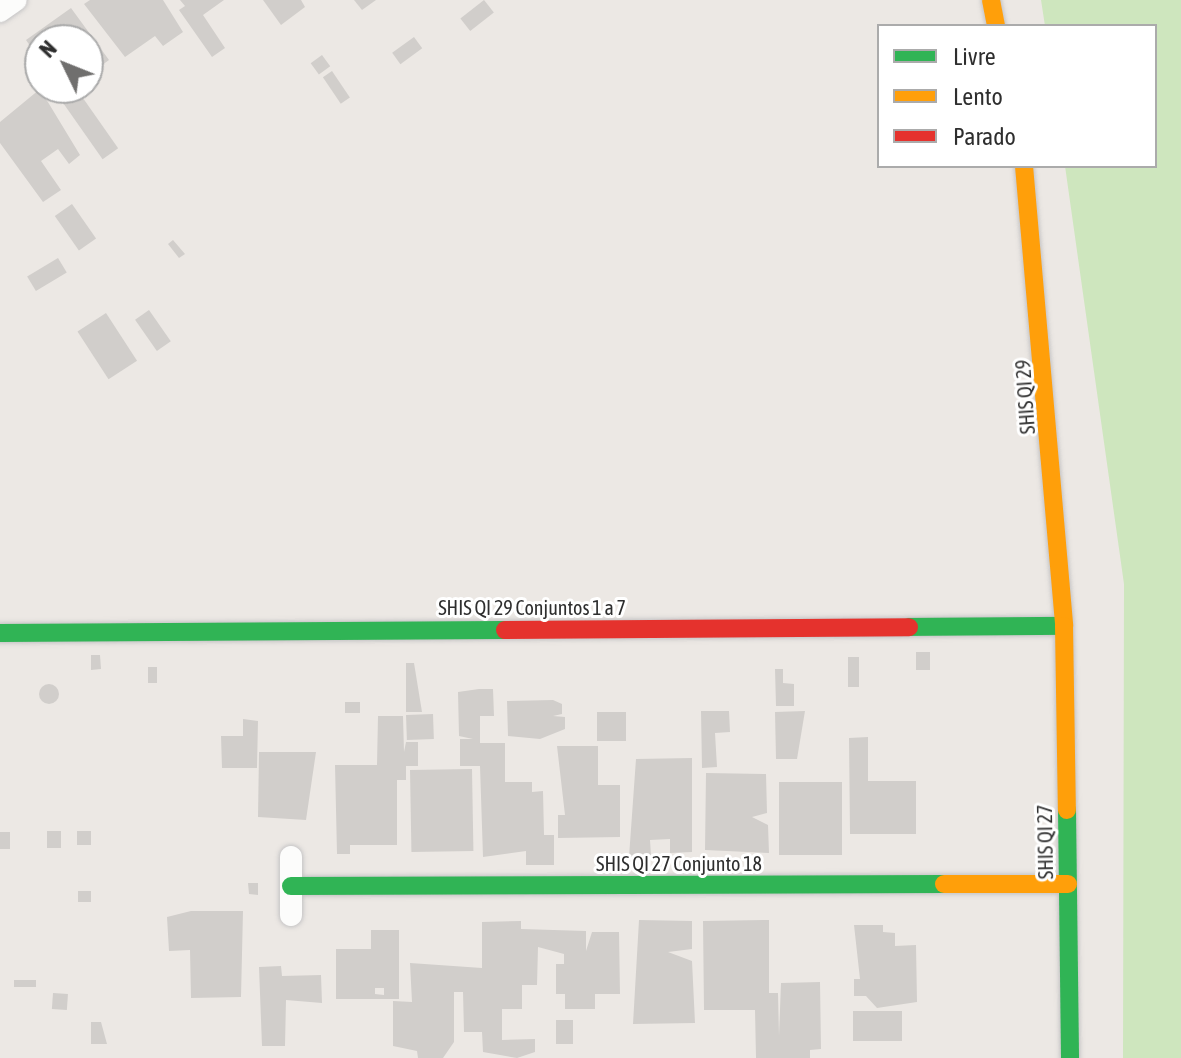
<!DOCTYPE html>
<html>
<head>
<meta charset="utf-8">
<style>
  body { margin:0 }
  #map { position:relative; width:1181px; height:1058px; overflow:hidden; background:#ece8e4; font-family:"Asap Condensed",sans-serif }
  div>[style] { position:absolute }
  .green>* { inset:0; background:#cee6be }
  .building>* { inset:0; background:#d1cecb; transform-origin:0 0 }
  .round { border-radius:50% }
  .roads { filter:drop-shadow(0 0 2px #c5c4c5) drop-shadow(0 0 2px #c5c4c5) }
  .street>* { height:22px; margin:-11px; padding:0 11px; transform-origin:11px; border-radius:11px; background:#fcfcfb }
  .fast>* { height:18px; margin:-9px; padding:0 9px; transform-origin:9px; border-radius:9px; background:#30b455 }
  .slow>* { height:18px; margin:-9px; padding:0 9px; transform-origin:9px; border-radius:9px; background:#ff9f0a }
  .jam>* { height:18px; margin:-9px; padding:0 9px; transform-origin:9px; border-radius:9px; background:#e5322d }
  span { translate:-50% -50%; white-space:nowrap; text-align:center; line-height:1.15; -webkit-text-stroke:6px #fff; paint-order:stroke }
  .street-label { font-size:20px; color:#2e2e2e }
  .legend { position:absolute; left:877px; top:24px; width:280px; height:144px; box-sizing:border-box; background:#fff; border:2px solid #ababab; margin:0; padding:10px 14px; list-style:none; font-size:24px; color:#2e2e2e }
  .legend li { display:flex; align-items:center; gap:16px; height:40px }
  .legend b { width:40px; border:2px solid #ababab }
  .north { position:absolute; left:24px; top:24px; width:80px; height:80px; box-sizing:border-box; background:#fff; border:2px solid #ababab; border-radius:50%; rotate:313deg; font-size:22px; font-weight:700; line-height:32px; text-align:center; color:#2e2e2e }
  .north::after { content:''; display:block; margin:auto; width:28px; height:36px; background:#706f6e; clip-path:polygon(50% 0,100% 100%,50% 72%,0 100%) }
</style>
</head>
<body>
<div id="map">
  <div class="green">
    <div style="clip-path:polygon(1041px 0,1181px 0,1181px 1058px,1123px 1058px,1124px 584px,1065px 166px,1155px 166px,1155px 26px,1045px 26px)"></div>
  </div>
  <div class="building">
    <div style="clip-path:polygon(90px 0,163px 0,183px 32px,163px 46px,155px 36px,125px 57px,84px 4px)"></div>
    <div style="clip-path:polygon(180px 0,224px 0,203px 15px,225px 48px,212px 57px,179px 10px,185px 6px)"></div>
    <div style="clip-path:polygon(263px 0,301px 0,305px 7px,281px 25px)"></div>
    <div style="clip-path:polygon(354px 0,376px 0,362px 10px)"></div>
    <div style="left:484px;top:0;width:16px;height:30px;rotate:52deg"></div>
    <div style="clip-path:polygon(71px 8px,109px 60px,88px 75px,88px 40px,40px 40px,40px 60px,26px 40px)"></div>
    <div style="left:414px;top:37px;width:14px;height:27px;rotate:54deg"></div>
    <div style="left:322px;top:55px;width:14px;height:14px;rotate:54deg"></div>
    <div style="left:332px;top:71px;width:32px;height:11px;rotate:56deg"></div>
    <div style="clip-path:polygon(52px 88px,69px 88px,58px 96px)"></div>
    <div style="clip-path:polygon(40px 89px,80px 155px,69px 164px,58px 149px,41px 161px,61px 190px,43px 202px,0 143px,0 122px)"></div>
    <div style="left:78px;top:91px;width:70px;height:19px;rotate:55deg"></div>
    <div style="left:72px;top:204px;width:42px;height:21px;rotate:55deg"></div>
    <div style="clip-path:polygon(173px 240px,185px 254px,179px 258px,168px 244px)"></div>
    <div style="left:58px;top:258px;width:17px;height:36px;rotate:59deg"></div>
    <div style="left:149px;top:310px;width:38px;height:17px;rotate:55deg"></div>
    <div style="left:106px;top:313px;width:57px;height:34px;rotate:57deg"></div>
    <div style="left:916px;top:652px;width:14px;height:18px"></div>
    <div style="clip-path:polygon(91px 655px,100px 655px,101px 669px,91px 670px)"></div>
    <div style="left:848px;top:657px;width:11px;height:30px"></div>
    <div style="clip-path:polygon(406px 663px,414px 663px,422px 712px,406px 712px)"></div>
    <div style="left:148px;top:667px;width:9px;height:16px"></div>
    <div style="clip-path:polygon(775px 669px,783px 669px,783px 683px,794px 684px,794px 706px,776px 706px)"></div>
    <div class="round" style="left:39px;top:684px;width:20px;height:20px"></div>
    <div style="clip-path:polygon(479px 689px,493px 689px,494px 716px,480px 716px,480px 743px,505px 743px,505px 782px,532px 782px,532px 792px,543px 791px,544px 835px,554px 835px,554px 865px,526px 865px,526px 851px,483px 857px,480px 766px,460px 766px,460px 739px,473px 739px,459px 736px,458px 692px)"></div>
    <div style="clip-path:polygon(553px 700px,562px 704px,562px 714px,553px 716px,565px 717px,565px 729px,540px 739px,508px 736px,507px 701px)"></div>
    <div style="left:360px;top:702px;width:11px;height:15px;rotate:90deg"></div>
    <div style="clip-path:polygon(701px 711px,729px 711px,730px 732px,715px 733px,717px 767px,702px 768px)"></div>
    <div style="clip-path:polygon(805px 711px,797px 759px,776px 759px,775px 712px)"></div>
    <div style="left:597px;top:712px;width:29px;height:29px"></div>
    <div style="left:433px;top:714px;width:25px;height:27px;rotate:88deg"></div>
    <div style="clip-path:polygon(378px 716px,403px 716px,404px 752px,406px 742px,418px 742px,418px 766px,406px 766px,406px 780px,397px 780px,397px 845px,350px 845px,350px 854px,337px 854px,335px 765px,377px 765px)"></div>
    <div style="clip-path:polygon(243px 719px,258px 721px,257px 768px,222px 768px,221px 736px,243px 736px)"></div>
    <div style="clip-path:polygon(868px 737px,868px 781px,916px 781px,916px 834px,850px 834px,849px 738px)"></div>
    <div style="clip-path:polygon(557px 746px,598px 746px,598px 785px,620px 785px,620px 837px,558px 838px,558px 815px,565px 815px)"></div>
    <div style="clip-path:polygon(259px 752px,316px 752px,306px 820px,258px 817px)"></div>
    <div style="clip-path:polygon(692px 758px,692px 852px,670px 853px,670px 839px,650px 840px,651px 856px,629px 857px,636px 759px)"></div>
    <div style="left:472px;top:769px;width:82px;height:62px;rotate:89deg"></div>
    <div style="clip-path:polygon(706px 773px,766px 774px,767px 813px,752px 817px,768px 825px,769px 853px,705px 850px)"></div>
    <div style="left:842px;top:782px;width:73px;height:63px;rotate:90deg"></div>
    <div style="left:47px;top:831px;width:14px;height:17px"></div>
    <div style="left:77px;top:831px;width:14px;height:14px"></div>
    <div style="left:0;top:832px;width:10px;height:17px"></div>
    <div style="clip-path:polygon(248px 883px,258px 883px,258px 895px,249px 894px)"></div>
    <div style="left:78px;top:891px;width:13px;height:11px"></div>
    <div style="clip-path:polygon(191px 911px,243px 911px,241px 997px,191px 998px,190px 950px,169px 951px,167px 917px)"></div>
    <div style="clip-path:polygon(639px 920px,692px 921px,692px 949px,668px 952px,692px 961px,695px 1023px,633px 1024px)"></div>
    <div style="clip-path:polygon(769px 920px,769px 993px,778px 993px,779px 1036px,781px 983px,820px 982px,821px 1049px,810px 1050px,810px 1058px,756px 1058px,755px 1010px,704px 1010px,703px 921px)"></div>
    <div style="clip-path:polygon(521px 921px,521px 929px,586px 931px,586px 951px,592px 932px,619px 932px,620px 994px,595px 994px,595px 1009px,565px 1009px,565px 994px,556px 994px,556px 964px,564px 964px,564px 954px,538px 947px,537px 985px,522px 985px,522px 1009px,502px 1009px,502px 1040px,535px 1039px,535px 1052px,517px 1058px,483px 1052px,482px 1032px,464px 1032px,463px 992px,454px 992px,454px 1042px,443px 1058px,418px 1058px,417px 1051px,393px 1046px,393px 1001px,412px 1002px,410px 963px,482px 968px,482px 922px)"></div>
    <div style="clip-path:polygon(854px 925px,883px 925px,883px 932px,895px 933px,895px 946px,916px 945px,917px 1002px,877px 1008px,866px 996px,854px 996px,854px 979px,860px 979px)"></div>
    <div style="clip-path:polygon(evenodd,371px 930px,399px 930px,399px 999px,336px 999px,336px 949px,371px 949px,371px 930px,375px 988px,384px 988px,384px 995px,375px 994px,375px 988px)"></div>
    <div style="clip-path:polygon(281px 966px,282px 976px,321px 975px,322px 1003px,286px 1000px,285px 1046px,262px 1046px,259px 967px)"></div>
    <div style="left:14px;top:980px;width:22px;height:7px"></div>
    <div style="left:53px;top:993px;width:15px;height:16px;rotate:4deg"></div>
    <div style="left:853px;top:1011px;width:49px;height:30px"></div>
    <div style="left:556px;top:1020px;width:17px;height:24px"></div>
    <div style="clip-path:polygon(91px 1022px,101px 1022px,107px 1044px,91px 1044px)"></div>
  </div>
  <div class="roads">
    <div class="street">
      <div style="left:0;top:11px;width:19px;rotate:-35deg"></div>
      <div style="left:291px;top:915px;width:58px;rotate:-90deg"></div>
    </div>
    <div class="fast">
      <div style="left:909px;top:627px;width:155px;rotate:-0.4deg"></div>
      <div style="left:0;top:633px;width:505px;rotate:-0.34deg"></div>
      <div style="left:1067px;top:810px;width:248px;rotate:89.3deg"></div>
      <div style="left:291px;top:886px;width:653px;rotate:-0.18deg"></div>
    </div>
    <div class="slow">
      <div style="left:991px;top:0;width:26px;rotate:79deg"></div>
      <div style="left:1024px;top:166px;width:462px;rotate:85deg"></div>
      <div style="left:1064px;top:626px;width:184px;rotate:89.1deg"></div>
      <div style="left:944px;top:884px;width:124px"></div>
    </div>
    <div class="jam">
      <div style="left:505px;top:630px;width:404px;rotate:-0.4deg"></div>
    </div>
  </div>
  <div class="street-label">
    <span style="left:1025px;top:397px;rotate:-94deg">SHIS QI 29</span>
    <span style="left:532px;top:607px">SHIS QI 29 Conjuntos 1 a 7</span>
    <span style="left:1045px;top:842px;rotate:-91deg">SHIS QI 27</span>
    <span style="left:679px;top:863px">SHIS QI 27 Conjunto 18</span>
  </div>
  <ul class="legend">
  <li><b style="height:10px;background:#30b455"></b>Livre</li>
  <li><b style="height:10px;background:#ff9f0a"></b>Lento</li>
  <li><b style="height:10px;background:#e5322d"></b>Parado</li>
  </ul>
  <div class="north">N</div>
</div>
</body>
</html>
